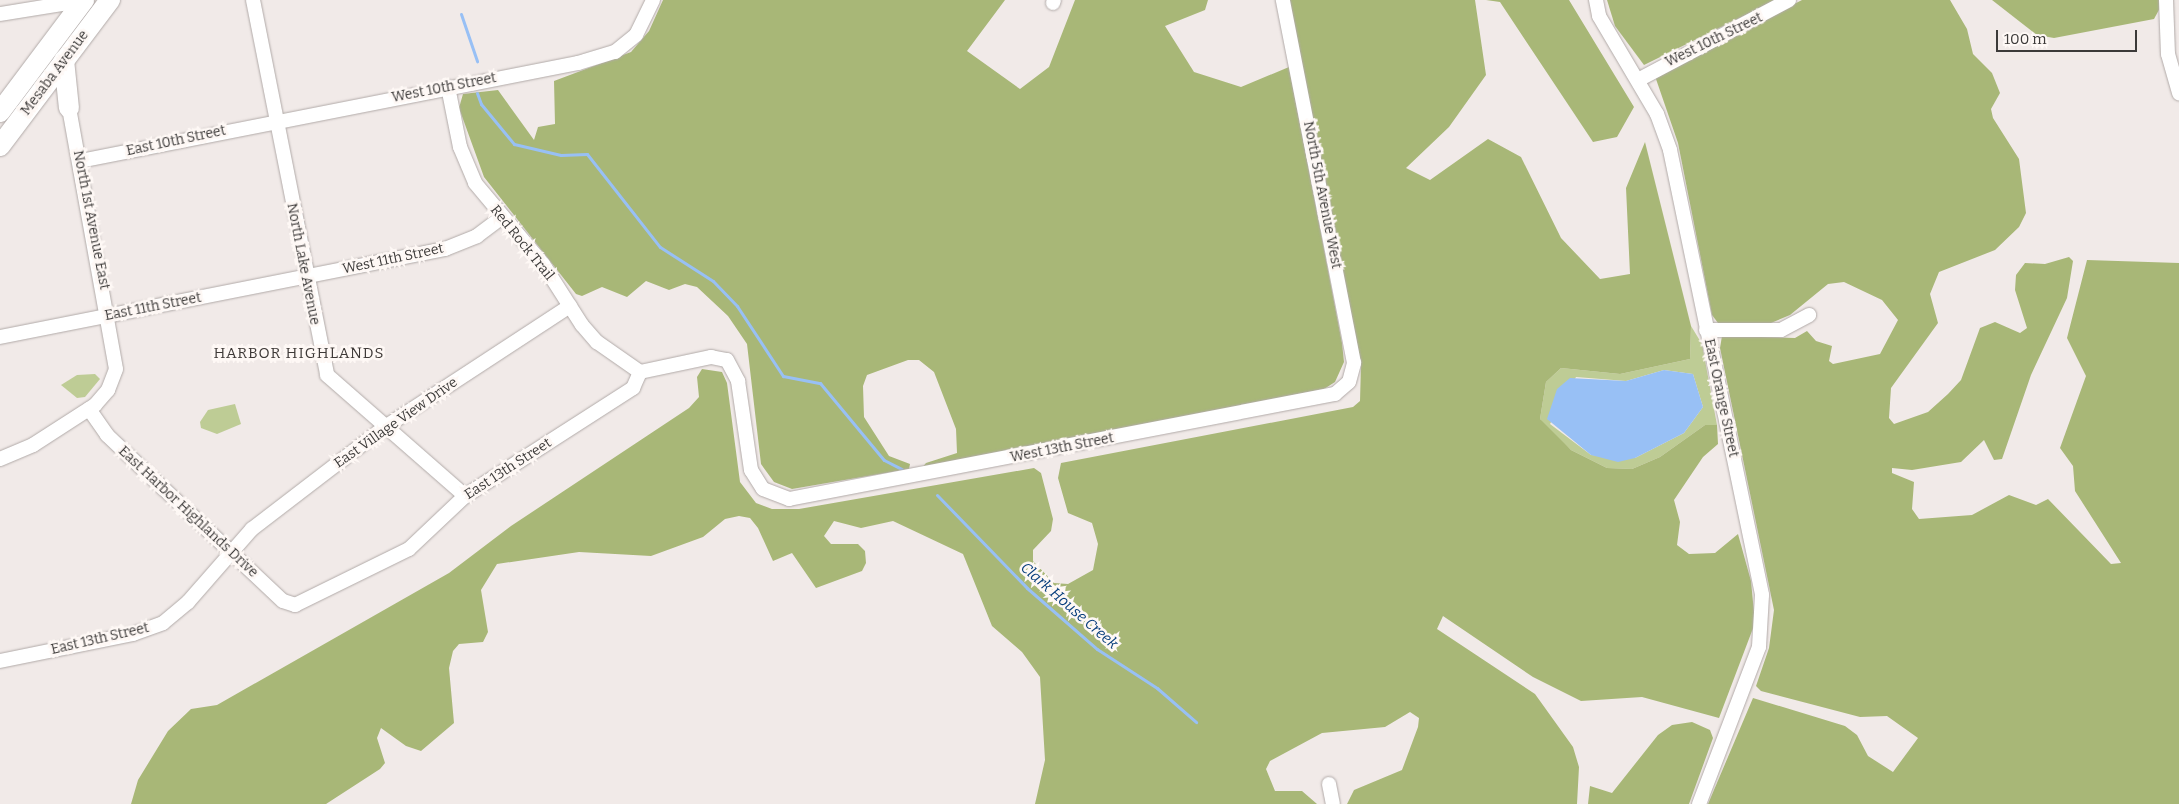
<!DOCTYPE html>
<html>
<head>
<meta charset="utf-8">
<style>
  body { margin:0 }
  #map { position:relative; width:2179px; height:804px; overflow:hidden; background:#f1eae8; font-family:Bitter,serif }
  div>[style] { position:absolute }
  .green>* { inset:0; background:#becc95 }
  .forest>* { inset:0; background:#a8b777 }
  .water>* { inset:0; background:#98c0f5 }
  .stream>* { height:3px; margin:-1.5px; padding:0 1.5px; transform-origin:1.5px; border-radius:1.5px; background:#98c0f5 }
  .roads { filter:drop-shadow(0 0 1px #b1aaa8) drop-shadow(0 0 1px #b1aaa8) }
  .minor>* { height:14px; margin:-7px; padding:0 7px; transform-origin:7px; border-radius:7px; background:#fff }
  .highway>* { height:20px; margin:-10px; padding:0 10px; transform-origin:10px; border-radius:10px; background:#fff }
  span { translate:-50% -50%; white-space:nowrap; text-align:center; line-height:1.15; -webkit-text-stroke:5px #fef8f5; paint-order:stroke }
  .street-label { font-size:14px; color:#3c3a39 }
  .neighbourhood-label { font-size:15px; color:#3e3937; letter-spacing:1px }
  .water-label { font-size:15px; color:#083e7c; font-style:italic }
  .scale { position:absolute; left:1996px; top:30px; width:141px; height:22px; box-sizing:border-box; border:2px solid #3c3a39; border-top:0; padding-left:6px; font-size:15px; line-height:18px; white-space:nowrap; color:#3c3a39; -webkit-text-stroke:4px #fef8f5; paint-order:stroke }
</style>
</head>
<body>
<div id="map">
  <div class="green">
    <div style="clip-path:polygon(evenodd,1691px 326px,1702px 344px,1717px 425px,1705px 425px,1660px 457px,1632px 469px,1607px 468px,1571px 450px,1545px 427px,1540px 419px,1546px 382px,1561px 368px,1620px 374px,1690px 359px,1691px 326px,1664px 370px,1693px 374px,1703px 407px,1684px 433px,1635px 458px,1591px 455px,1550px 424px,1576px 377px,1626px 381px,1664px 370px)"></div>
    <div style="clip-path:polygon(95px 374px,100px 379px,85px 397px,77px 398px,61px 385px,77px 375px)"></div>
    <div style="clip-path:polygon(235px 404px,241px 424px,217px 434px,201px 428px,200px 422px,208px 410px)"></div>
  </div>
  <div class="forest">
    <div style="clip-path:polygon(663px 0,1005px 0,967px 51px,1020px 89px,1049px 67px,1075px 0,1208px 0,1205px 10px,1165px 26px,1194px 72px,1241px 87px,1289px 67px,1342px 343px,1344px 362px,1335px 382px,1324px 389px,925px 470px,921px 469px,926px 463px,957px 453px,956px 429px,934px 372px,919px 360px,908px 360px,867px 375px,863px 386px,864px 417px,889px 456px,910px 464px,909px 469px,792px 489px,774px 482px,761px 464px,747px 344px,728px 316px,697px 287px,685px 284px,669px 290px,646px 281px,627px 297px,602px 287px,582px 296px,576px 294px,484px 177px,459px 108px,463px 94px,498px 90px,534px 140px,538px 127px,555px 124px,554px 81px,631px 52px,649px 31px)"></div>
    <div style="clip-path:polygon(1289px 0,1475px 0,1486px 75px,1449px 127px,1406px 168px,1430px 180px,1488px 139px,1521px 157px,1561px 238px,1600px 279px,1630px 274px,1626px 188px,1645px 142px,1691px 326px,1690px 359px,1620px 374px,1561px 368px,1546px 382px,1540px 419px,1571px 450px,1607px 468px,1632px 469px,1660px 457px,1705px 425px,1717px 425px,1718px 444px,1703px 457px,1674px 500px,1680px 522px,1677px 545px,1689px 554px,1715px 553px,1738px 534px,1751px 581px,1755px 623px,1719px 718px,1642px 697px,1581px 701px,1533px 677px,1443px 616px,1437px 629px,1535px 694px,1573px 747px,1579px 767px,1577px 804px,1347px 804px,1354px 790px,1402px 770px,1418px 727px,1419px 718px,1410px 712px,1385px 727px,1322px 733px,1270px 761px,1266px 769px,1275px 791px,1302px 791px,1317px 804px,1035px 804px,1045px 760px,1040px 677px,1022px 652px,992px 626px,963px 554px,893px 521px,861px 528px,834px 521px,824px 536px,831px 544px,858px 544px,865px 551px,866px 563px,862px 571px,816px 588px,792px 553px,773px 561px,758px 528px,750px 518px,739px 516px,725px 519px,703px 537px,651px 556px,579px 552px,497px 564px,481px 590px,488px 632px,483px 642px,459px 644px,453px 651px,449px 668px,454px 723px,421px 751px,406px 746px,381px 728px,377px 738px,385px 763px,380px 769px,326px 804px,131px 804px,138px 780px,168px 731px,191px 709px,217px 705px,449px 573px,511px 526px,689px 408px,699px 397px,697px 377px,702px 369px,722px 372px,727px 383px,740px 482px,756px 503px,772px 509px,799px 509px,1034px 468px,1041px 473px,1053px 519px,1051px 531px,1033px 550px,1033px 561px,1054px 583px,1068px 584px,1093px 570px,1098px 544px,1092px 523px,1068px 513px,1058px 478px,1061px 463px,1353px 407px,1360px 401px,1361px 364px)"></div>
    <div style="clip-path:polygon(1486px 0,1569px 0,1634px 107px,1617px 137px,1593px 142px,1500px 2px)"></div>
    <div style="clip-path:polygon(1607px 0,1776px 0,1644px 65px,1615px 26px)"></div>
    <div style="clip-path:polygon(1802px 0,1950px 0,1967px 29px,1973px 54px,1992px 73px,2000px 93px,1991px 109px,1993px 118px,2019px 159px,2026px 213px,2019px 227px,1995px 250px,1939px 272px,1930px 294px,1938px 323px,1891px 388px,1889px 418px,1894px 424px,1928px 412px,1948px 394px,1961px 380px,1980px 328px,1995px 322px,2020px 333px,2027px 328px,2015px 290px,2016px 275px,2025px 263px,2045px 264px,2069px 257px,2073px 261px,2067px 298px,2031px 375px,2002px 459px,1994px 460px,1984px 440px,1961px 462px,1912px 470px,1892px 468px,1892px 473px,1914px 482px,1912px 509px,1919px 519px,1972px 515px,2009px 495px,2036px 505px,2048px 499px,2111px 564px,2121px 563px,2075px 491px,2073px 466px,2060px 448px,2086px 376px,2067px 338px,2087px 260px,2179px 263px,2179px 804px,1708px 804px,1753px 698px,1845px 726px,1857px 735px,1868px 756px,1893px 772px,1918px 738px,1887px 716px,1860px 717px,1761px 691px,1756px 686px,1769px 648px,1774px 610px,1720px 348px,1722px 336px,1795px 338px,1807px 331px,1816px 341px,1832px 346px,1829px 361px,1833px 364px,1880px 354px,1898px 320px,1882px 300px,1844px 282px,1828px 284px,1790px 315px,1771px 323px,1718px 323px,1712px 315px,1678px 143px,1656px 79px,1656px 74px)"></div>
    <div style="clip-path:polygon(1992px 0,2160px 0,2160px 8px,2154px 19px,2054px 38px,2037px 35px)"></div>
    <div style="clip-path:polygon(1692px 722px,1710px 730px,1713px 738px,1689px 804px,1588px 804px,1590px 786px,1612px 793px,1658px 735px,1672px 725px)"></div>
  </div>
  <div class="water">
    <div style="clip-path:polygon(1664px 370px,1693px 374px,1703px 407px,1684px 433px,1635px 458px,1618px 462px,1591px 455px,1547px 419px,1557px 389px,1570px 378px,1626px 381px)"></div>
  </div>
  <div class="stream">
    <div style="left:461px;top:14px;width:50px;rotate:71.2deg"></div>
    <div style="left:477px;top:93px;width:12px;rotate:70deg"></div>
    <div style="left:481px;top:104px;width:52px;rotate:50.5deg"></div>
    <div style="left:514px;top:144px;width:48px;rotate:13.2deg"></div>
    <div style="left:561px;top:155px;width:26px;rotate:-2deg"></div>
    <div style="left:587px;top:154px;width:118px;rotate:51.9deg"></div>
    <div style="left:660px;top:247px;width:63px;rotate:32.7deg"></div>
    <div style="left:713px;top:281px;width:35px;rotate:46deg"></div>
    <div style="left:737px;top:306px;width:84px;rotate:56.7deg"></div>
    <div style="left:783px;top:376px;width:38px;rotate:11deg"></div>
    <div style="left:820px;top:383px;width:100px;rotate:50.3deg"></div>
    <div style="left:884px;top:460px;width:20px;rotate:27deg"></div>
    <div style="left:937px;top:495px;width:129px;rotate:45.9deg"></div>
    <div style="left:1027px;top:588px;width:93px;rotate:41.1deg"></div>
    <div style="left:1097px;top:649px;width:72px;rotate:33deg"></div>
    <div style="left:1157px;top:688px;width:52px;rotate:41.1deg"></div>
  </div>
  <div class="roads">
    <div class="minor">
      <div style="left:253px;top:0;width:382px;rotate:78.8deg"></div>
      <div style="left:327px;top:375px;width:184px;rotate:41.2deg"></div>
      <div style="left:1596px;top:0;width:16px;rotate:79deg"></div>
      <div style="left:1599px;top:16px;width:114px;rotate:59.4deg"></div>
      <div style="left:1657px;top:114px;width:38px;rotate:70deg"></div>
      <div style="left:1670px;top:150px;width:454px;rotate:78.3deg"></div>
      <div style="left:1762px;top:595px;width:52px;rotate:93.3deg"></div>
      <div style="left:1759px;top:647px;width:168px;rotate:110.9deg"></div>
      <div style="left:2166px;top:0;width:54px;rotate:87.9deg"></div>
      <div style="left:2168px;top:54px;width:41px;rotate:74.2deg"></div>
      <div style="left:1053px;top:3px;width:3px;rotate:-72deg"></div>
      <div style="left:0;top:14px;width:87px;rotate:-9.2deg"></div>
      <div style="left:1638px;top:80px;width:171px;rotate:-27.9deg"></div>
      <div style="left:448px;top:87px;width:61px;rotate:78.7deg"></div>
      <div style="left:460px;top:147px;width:39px;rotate:67deg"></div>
      <div style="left:475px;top:183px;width:106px;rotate:50deg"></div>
      <div style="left:543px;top:264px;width:72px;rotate:57.4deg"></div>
      <div style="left:582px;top:325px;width:23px;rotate:49deg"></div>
      <div style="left:597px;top:342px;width:52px;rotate:34.9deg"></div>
      <div style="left:80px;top:161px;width:508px;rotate:-11.13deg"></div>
      <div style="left:578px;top:63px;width:39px;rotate:-17deg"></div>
      <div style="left:615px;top:52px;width:27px;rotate:-39deg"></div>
      <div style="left:636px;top:35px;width:39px;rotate:-64deg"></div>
      <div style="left:1706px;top:330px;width:75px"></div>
      <div style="left:1781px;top:330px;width:32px;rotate:-28deg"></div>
      <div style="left:0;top:337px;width:454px;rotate:-11.2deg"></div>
      <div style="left:445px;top:249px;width:35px;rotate:-22deg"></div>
      <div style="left:477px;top:236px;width:31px;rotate:-37deg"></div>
      <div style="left:640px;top:372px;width:73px;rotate:-11.9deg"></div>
      <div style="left:711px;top:357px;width:16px;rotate:11deg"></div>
      <div style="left:727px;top:360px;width:24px;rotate:62deg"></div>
      <div style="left:738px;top:381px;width:90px;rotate:81.7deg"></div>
      <div style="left:751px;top:470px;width:22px;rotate:58deg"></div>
      <div style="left:763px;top:489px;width:28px;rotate:21deg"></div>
      <div style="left:789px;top:499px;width:556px;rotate:-10.89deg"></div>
      <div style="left:1335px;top:394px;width:18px;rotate:-41deg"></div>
      <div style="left:1349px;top:382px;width:20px;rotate:-75deg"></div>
      <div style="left:1354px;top:363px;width:370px;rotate:-101.1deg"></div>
      <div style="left:89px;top:409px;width:32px;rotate:55deg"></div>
      <div style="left:107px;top:435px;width:79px;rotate:43.5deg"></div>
      <div style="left:164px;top:489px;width:163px;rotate:43.3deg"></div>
      <div style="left:283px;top:601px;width:13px;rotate:18deg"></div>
      <div style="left:295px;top:605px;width:127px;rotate:-26.2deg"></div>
      <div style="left:409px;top:549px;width:77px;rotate:-43.4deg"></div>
      <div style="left:465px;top:496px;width:200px;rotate:-32.7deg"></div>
      <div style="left:633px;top:388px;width:17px;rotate:-66deg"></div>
      <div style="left:0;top:459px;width:36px;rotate:-23deg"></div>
      <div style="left:33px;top:445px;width:74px;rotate:-32.8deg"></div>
      <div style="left:95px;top:405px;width:20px;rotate:-49deg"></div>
      <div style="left:108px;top:390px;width:22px;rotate:-69deg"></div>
      <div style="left:116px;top:369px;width:265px;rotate:-100.2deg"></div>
      <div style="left:0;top:661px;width:136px;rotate:-11.5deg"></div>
      <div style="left:133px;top:634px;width:32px;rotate:-20deg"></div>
      <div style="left:163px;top:623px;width:33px;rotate:-40deg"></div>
      <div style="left:188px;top:602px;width:97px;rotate:-48.8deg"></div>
      <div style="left:252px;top:529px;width:168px;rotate:-37.5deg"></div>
      <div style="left:385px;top:427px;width:221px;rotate:-33.2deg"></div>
      <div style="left:1329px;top:784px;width:20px;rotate:79deg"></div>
    </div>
    <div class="highway">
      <div style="left:64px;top:60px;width:48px;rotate:84.1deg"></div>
      <div style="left:0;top:112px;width:140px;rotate:-53.1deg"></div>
      <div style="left:0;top:146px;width:183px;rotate:-53deg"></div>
    </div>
  </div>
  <div class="street-label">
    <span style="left:1714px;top:40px;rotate:-26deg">West 10th Street</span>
    <span style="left:55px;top:73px;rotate:-53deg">Mesaba Avenue</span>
    <span style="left:444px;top:88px;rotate:-11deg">West 10th Street</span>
    <span style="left:176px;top:141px;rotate:-12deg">East 10th Street</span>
    <span style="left:1322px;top:195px;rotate:79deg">North 5th Avenue West</span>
    <span style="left:91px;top:220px;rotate:79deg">North 1st Avenue East</span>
    <span style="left:522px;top:243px;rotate:51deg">Red Rock Trail</span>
    <span style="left:393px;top:259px;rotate:-12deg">West 11th Street</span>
    <span style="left:303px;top:264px;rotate:79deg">North Lake Avenue</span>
    <span style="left:153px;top:307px;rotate:-11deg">East 11th Street</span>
    <span style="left:1721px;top:398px;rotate:78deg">East Orange Street</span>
    <span style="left:396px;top:423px;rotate:-35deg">East Village View Drive</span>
    <span style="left:1062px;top:448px;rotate:-11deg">West 13th Street</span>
    <span style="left:508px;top:469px;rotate:-33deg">East 13th Street</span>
    <span style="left:188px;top:512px;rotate:43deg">East Harbor Highlands Drive</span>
    <span style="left:100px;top:639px;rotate:-13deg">East 13th Street</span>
  </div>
  <div class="neighbourhood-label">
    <span style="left:299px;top:354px">HARBOR HIGHLANDS</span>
  </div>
  <div class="water-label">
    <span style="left:1069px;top:606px;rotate:41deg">Clark House Creek</span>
  </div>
  <div class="scale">100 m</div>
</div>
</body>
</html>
